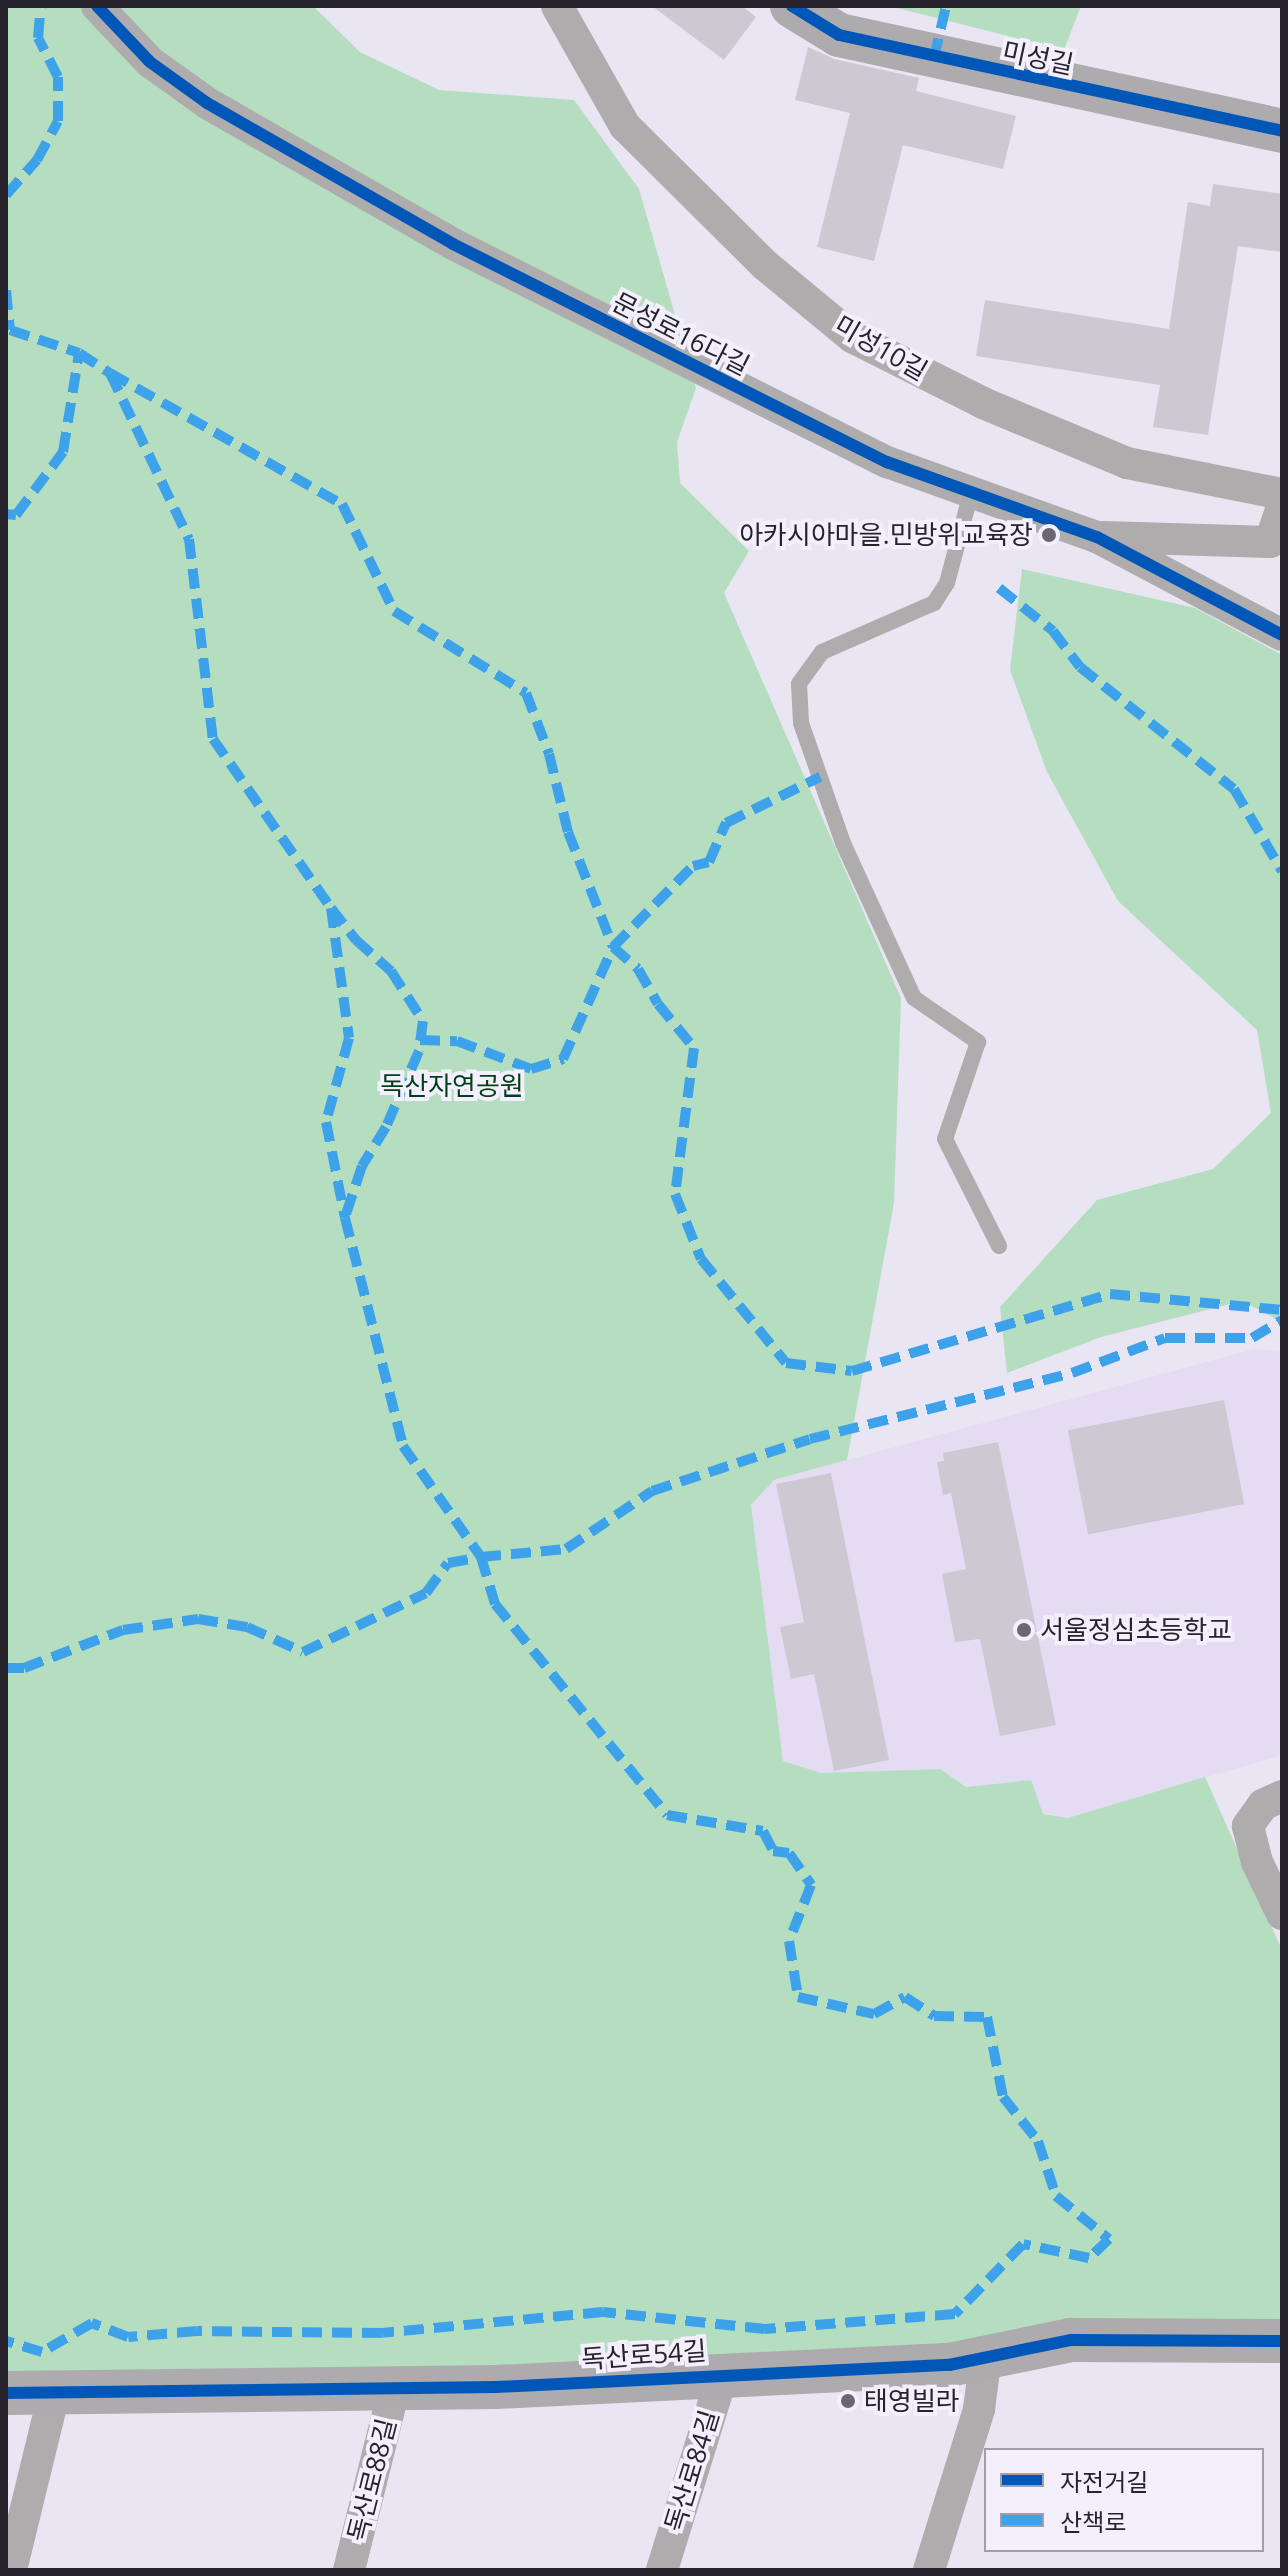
<!DOCTYPE html>
<html>
<head>
<meta charset="utf-8">
<style>
  body { margin:0 }
  #map { position:relative; width:1288px; height:2576px; overflow:hidden; background:#e9e5f2; font-family:"Open Sans","Noto Sans KR",sans-serif }
  div>[style] { position:absolute }
  .built>* { inset:0; background:#e4dcf3 }
  .green>* { inset:0; background:#b4debf }
  .building>* { inset:0; background:#ccc9d3; transform-origin:0 0 }
  .lane>* { height:16px; margin:-8px; padding:0 8px; transform-origin:8px; border-radius:8px; background:#aeacac }
  .street>* { height:32px; margin:-16px; padding:0 16px; transform-origin:16px; border-radius:16px; background:#aeacac }
  .secondary>* { height:44px; margin:-22px; padding:0 22px; transform-origin:22px; border-radius:22px; background:#aeabae }
  .quiet>* { height:10px; margin-top:-5px; transform-origin:0; background:repeating-linear-gradient(90deg,#3ea2eb 0 20px,transparent 0 30px) }
  .cycleway>* { height:12px; margin:-6px; padding:0 6px; transform-origin:6px; border-radius:6px; background:#0057b8 }
  .dots>* { width:22px; height:22px; translate:-50% -50%; box-sizing:border-box; border:4px solid #f3effd; border-radius:50% }
  span { translate:-50% -50%; white-space:nowrap; text-align:center; line-height:1.15; -webkit-text-stroke:8px #f3effd; paint-order:stroke }
  .street-label { font-size:26px; color:#26232c }
  .poi-label { font-size:26px; color:#26232c }
  .right { translate:-100% -50%; text-align:right }
  .left { translate:0 -50%; text-align:left }
  .park-label { font-size:26px; color:#003f15 }
  .frame { position:absolute; inset:0; border:8px solid #26232c; pointer-events:none }
  .legend { position:absolute; left:984px; top:2448px; width:280px; height:104px; box-sizing:border-box; background:#f3effd; border:2px solid #a19da9; margin:0; padding:10px 14px; list-style:none; font-size:24px; color:#26232c }
  .legend li { display:flex; align-items:center; gap:16px; height:40px }
  .legend b { width:40px; border:2px solid #a19da9 }
</style>
</head>
<body>
<div id="map">
  <div class="built">
    <div style="clip-path:polygon(1254px 1349px,1282px 1352px,1282px 1755px,1068px 1818px,1043px 1814px,1030px 1780px,966px 1787px,940px 1769px,821px 1773px,783px 1761px,751px 1505px,774px 1480px)"></div>
  </div>
  <div class="green">
    <div style="clip-path:polygon(6px 6px,313px 6px,360px 52px,439px 90px,574px 100px,639px 189px,696px 388px,677px 442px,680px 483px,749px 551px,724px 593px,901px 998px,894px 1203px,847px 1460px,774px 1480px,751px 1505px,783px 1761px,821px 1773px,940px 1769px,966px 1787px,1031px 1780px,1043px 1814px,1068px 1818px,1205px 1777px,1282px 1950px,1282px 2321px,519px 2371px,6px 2373px)"></div>
    <div style="clip-path:polygon(889px 6px,1081px 6px,1064px 50px)"></div>
    <div style="clip-path:polygon(1022px 569px,1195px 608px,1282px 655px,1282px 1322px,1242px 1301px,1101px 1337px,1007px 1373px,1000px 1307px,1097px 1200px,1213px 1169px,1271px 1113px,1257px 1030px,1118px 901px,1047px 772px,1010px 670px)"></div>
  </div>
  <div class="building">
    <div style="clip-path:polygon(652px 6px,742px 6px,756px 17px,724px 60px)"></div>
    <div style="clip-path:polygon(808px 47px,834px 59px,919px 78px,916px 91px,1016px 116px,1003px 169px,903px 145px,874px 261px,817px 247px,850px 113px,795px 100px)"></div>
    <div style="clip-path:polygon(1213px 184px,1282px 194px,1282px 252px,1238px 246px,1208px 435px,1153px 427px,1160px 385px,976px 356px,985px 300px,1169px 329px,1188px 202px,1210px 206px)"></div>
    <div style="left:1224px;top:1400px;width:106px;height:159px;rotate:79deg"></div>
    <div style="clip-path:polygon(998px 1442px,1056px 1725px,1000px 1736px,980px 1639px,955px 1642px,942px 1574px,966px 1569px,951px 1493px,943px 1495px,937px 1462px,944px 1461px,943px 1453px)"></div>
    <div style="clip-path:polygon(831px 1473px,889px 1760px,834px 1771px,814px 1674px,791px 1679px,780px 1627px,804px 1622px,776px 1484px)"></div>
  </div>
  <div class="lane">
    <div style="left:972px;top:489px;width:97px;rotate:104.9deg"></div>
    <div style="left:947px;top:583px;width:24px;rotate:123deg"></div>
    <div style="left:934px;top:603px;width:122px;rotate:156.4deg"></div>
    <div style="left:822px;top:652px;width:39px;rotate:126deg"></div>
    <div style="left:799px;top:684px;width:39px;rotate:87deg"></div>
    <div style="left:801px;top:723px;width:127px;rotate:70.7deg"></div>
    <div style="left:843px;top:843px;width:170px;rotate:65.4deg"></div>
    <div style="left:914px;top:998px;width:78px;rotate:34.5deg"></div>
    <div style="left:978px;top:1042px;width:102px;rotate:108.8deg"></div>
    <div style="left:945px;top:1139px;width:120px;rotate:63.2deg"></div>
  </div>
  <div class="street">
    <div style="left:97px;top:6px;width:77px;rotate:46.6deg"></div>
    <div style="left:150px;top:62px;width:70px;rotate:35.7deg"></div>
    <div style="left:207px;top:103px;width:284px;rotate:29.8deg"></div>
    <div style="left:453px;top:244px;width:486px;rotate:26.7deg"></div>
    <div style="left:887px;top:462px;width:223px;rotate:19.7deg"></div>
    <div style="left:1097px;top:537px;width:209px;rotate:27.9deg"></div>
    <div style="left:557px;top:6px;width:138px;rotate:60.5deg"></div>
    <div style="left:625px;top:126px;width:197px;rotate:44.8deg"></div>
    <div style="left:765px;top:265px;width:113px;rotate:39.6deg"></div>
    <div style="left:852px;top:337px;width:147px;rotate:26.7deg"></div>
    <div style="left:983px;top:403px;width:156px;rotate:22.6deg"></div>
    <div style="left:1127px;top:463px;width:158px;rotate:11.3deg"></div>
    <div style="left:1104px;top:537px;width:166px;rotate:1.7deg"></div>
    <div style="left:1270px;top:542px;width:36px;rotate:-71deg"></div>
    <div style="left:1282px;top:1796px;width:21px;rotate:155deg"></div>
    <div style="left:1263px;top:1805px;width:26px;rotate:126deg"></div>
    <div style="left:1248px;top:1826px;width:37px;rotate:76deg"></div>
    <div style="left:1257px;top:1862px;width:58px;rotate:64.3deg"></div>
    <div style="left:11px;top:2570px;width:182px;rotate:-76.3deg"></div>
    <div style="left:349px;top:2570px;width:186px;rotate:-76deg"></div>
    <div style="left:662px;top:2570px;width:206px;rotate:-72.8deg"></div>
    <div style="left:929px;top:2570px;width:169px;rotate:-72.7deg"></div>
    <div style="left:979px;top:2409px;width:53px;rotate:-82.5deg"></div>
  </div>
  <div class="secondary">
    <div style="left:792px;top:6px;width:55px;rotate:31.7deg"></div>
    <div style="left:839px;top:35px;width:453px;rotate:12.2deg"></div>
    <div style="left:6px;top:2393px;width:490px;rotate:-0.7deg"></div>
    <div style="left:496px;top:2387px;width:454px;rotate:-2.8deg"></div>
    <div style="left:949px;top:2365px;width:125px;rotate:-11.6deg"></div>
    <div style="left:1071px;top:2340px;width:211px;rotate:0.3deg"></div>
  </div>
  <div class="quiet">
    <div style="left:934px;top:58px;width:53px;rotate:-77deg"></div>
    <div style="left:6px;top:195px;width:47px;rotate:-48.5deg"></div>
    <div style="left:37px;top:160px;width:44px;rotate:-61.7deg"></div>
    <div style="left:58px;top:121px;width:44px;rotate:-90deg"></div>
    <div style="left:58px;top:77px;width:44px;rotate:-117.1deg"></div>
    <div style="left:38px;top:38px;width:32px;rotate:-85deg"></div>
    <div style="left:6px;top:290px;width:40px;rotate:84.3deg"></div>
    <div style="left:10px;top:330px;width:73px;rotate:18.4deg"></div>
    <div style="left:110px;top:373px;width:266px;rotate:29.5deg"></div>
    <div style="left:342px;top:504px;width:119px;rotate:64.1deg"></div>
    <div style="left:394px;top:611px;width:155px;rotate:31.8deg"></div>
    <div style="left:526px;top:693px;width:65px;rotate:69.3deg"></div>
    <div style="left:549px;top:754px;width:80px;rotate:76.3deg"></div>
    <div style="left:568px;top:832px;width:123px;rotate:68.6deg"></div>
    <div style="left:613px;top:947px;width:33px;rotate:41deg"></div>
    <div style="left:638px;top:969px;width:40px;rotate:60.3deg"></div>
    <div style="left:658px;top:1004px;width:57px;rotate:50.7deg"></div>
    <div style="left:694px;top:1048px;width:147px;rotate:97.4deg"></div>
    <div style="left:675px;top:1194px;width:70px;rotate:68.2deg"></div>
    <div style="left:701px;top:1259px;width:134px;rotate:50.7deg"></div>
    <div style="left:786px;top:1363px;width:66px;rotate:6.9deg"></div>
    <div style="left:852px;top:1371px;width:269px;rotate:-16.6deg"></div>
    <div style="left:1110px;top:1294px;width:173px;rotate:5.3deg"></div>
    <div style="left:6px;top:514px;width:10px;rotate:6deg"></div>
    <div style="left:16px;top:515px;width:79px;rotate:-53.3deg"></div>
    <div style="left:63px;top:452px;width:100px;rotate:-80.8deg"></div>
    <div style="left:79px;top:353px;width:37px;rotate:33deg"></div>
    <div style="left:110px;top:373px;width:184px;rotate:64.6deg"></div>
    <div style="left:189px;top:539px;width:201px;rotate:83.2deg"></div>
    <div style="left:213px;top:739px;width:206px;rotate:55.1deg"></div>
    <div style="left:331px;top:908px;width:131px;rotate:82.1deg"></div>
    <div style="left:349px;top:1038px;width:87px;rotate:105.3deg"></div>
    <div style="left:326px;top:1122px;width:98px;rotate:78.8deg"></div>
    <div style="left:345px;top:1218px;width:235px;rotate:75.7deg"></div>
    <div style="left:403px;top:1446px;width:136px;rotate:54.9deg"></div>
    <div style="left:481px;top:1557px;width:85px;rotate:-5.4deg"></div>
    <div style="left:566px;top:1549px;width:104px;rotate:-34deg"></div>
    <div style="left:652px;top:1491px;width:166px;rotate:-18.2deg"></div>
    <div style="left:810px;top:1439px;width:270px;rotate:-14.1deg"></div>
    <div style="left:1072px;top:1373px;width:99px;rotate:-20.6deg"></div>
    <div style="left:1165px;top:1338px;width:87px"></div>
    <div style="left:1252px;top:1338px;width:35px;rotate:-31deg"></div>
    <div style="left:999px;top:588px;width:69px;rotate:38.5deg"></div>
    <div style="left:1053px;top:631px;width:45px;rotate:53.1deg"></div>
    <div style="left:1080px;top:667px;width:196px;rotate:38.4deg"></div>
    <div style="left:1234px;top:789px;width:95px;rotate:59.7deg"></div>
    <div style="left:331px;top:908px;width:41px;rotate:52deg"></div>
    <div style="left:356px;top:940px;width:47px;rotate:41.5deg"></div>
    <div style="left:391px;top:971px;width:59px;rotate:57.4deg"></div>
    <div style="left:423px;top:1021px;width:30px;rotate:98deg"></div>
    <div style="left:419px;top:1051px;width:83px;rotate:113.5deg"></div>
    <div style="left:386px;top:1127px;width:46px;rotate:121.6deg"></div>
    <div style="left:362px;top:1166px;width:51px;rotate:108.4deg"></div>
    <div style="left:420px;top:1040px;width:37px;rotate:2deg"></div>
    <div style="left:457px;top:1041px;width:79px;rotate:20.7deg"></div>
    <div style="left:531px;top:1069px;width:34px;rotate:-17deg"></div>
    <div style="left:563px;top:1059px;width:123px;rotate:-65.9deg"></div>
    <div style="left:613px;top:947px;width:114px;rotate:-45.4deg"></div>
    <div style="left:693px;top:866px;width:16px;rotate:-14deg"></div>
    <div style="left:709px;top:862px;width:43px;rotate:-66.4deg"></div>
    <div style="left:726px;top:823px;width:105px;rotate:-26.1deg"></div>
    <div style="left:6px;top:1668px;width:18px"></div>
    <div style="left:24px;top:1668px;width:106px;rotate:-21deg"></div>
    <div style="left:123px;top:1630px;width:76px;rotate:-8.3deg"></div>
    <div style="left:198px;top:1619px;width:50px;rotate:9.3deg"></div>
    <div style="left:247px;top:1627px;width:61px;rotate:24.1deg"></div>
    <div style="left:303px;top:1652px;width:136px;rotate:-25.6deg"></div>
    <div style="left:426px;top:1593px;width:37px;rotate:-54deg"></div>
    <div style="left:448px;top:1563px;width:34px;rotate:-10deg"></div>
    <div style="left:481px;top:1557px;width:49px;rotate:73.4deg"></div>
    <div style="left:495px;top:1604px;width:272px;rotate:50.8deg"></div>
    <div style="left:667px;top:1815px;width:97px;rotate:9.5deg"></div>
    <div style="left:763px;top:1831px;width:22px;rotate:63deg"></div>
    <div style="left:773px;top:1851px;width:16px;rotate:7deg"></div>
    <div style="left:789px;top:1853px;width:39px;rotate:55deg"></div>
    <div style="left:811px;top:1885px;width:60px;rotate:111.4deg"></div>
    <div style="left:789px;top:1941px;width:57px;rotate:80.9deg"></div>
    <div style="left:798px;top:1997px;width:78px;rotate:12.6deg"></div>
    <div style="left:874px;top:2014px;width:35px;rotate:-29deg"></div>
    <div style="left:905px;top:1997px;width:35px;rotate:33deg"></div>
    <div style="left:934px;top:2016px;width:53px;rotate:1.1deg"></div>
    <div style="left:987px;top:2017px;width:82px;rotate:78.7deg"></div>
    <div style="left:1003px;top:2097px;width:56px;rotate:51.5deg"></div>
    <div style="left:1038px;top:2141px;width:58px;rotate:71.9deg"></div>
    <div style="left:1056px;top:2196px;width:68px;rotate:39.1deg"></div>
    <div style="left:1109px;top:2239px;width:28px;rotate:136deg"></div>
    <div style="left:1089px;top:2258px;width:67px;rotate:-168deg"></div>
    <div style="left:1023px;top:2244px;width:98px;rotate:134.2deg"></div>
    <div style="left:955px;top:2314px;width:191px;rotate:175.5deg"></div>
    <div style="left:765px;top:2329px;width:163px;rotate:-174deg"></div>
    <div style="left:603px;top:2312px;width:222px;rotate:174.6deg"></div>
    <div style="left:382px;top:2333px;width:185px;rotate:-179.4deg"></div>
    <div style="left:197px;top:2331px;width:69px;rotate:175deg"></div>
    <div style="left:128px;top:2337px;width:39px;rotate:-159deg"></div>
    <div style="left:92px;top:2323px;width:58px;rotate:149.9deg"></div>
    <div style="left:42px;top:2352px;width:38px;rotate:-163deg"></div>
  </div>
  <div class="cycleway">
    <div style="left:97px;top:6px;width:77px;rotate:46.6deg"></div>
    <div style="left:150px;top:62px;width:70px;rotate:35.7deg"></div>
    <div style="left:207px;top:103px;width:284px;rotate:29.8deg"></div>
    <div style="left:453px;top:244px;width:486px;rotate:26.7deg"></div>
    <div style="left:887px;top:462px;width:223px;rotate:19.7deg"></div>
    <div style="left:1097px;top:537px;width:209px;rotate:27.9deg"></div>
    <div style="left:792px;top:6px;width:55px;rotate:31.7deg"></div>
    <div style="left:839px;top:35px;width:453px;rotate:12.2deg"></div>
    <div style="left:6px;top:2393px;width:490px;rotate:-0.7deg"></div>
    <div style="left:496px;top:2387px;width:454px;rotate:-2.8deg"></div>
    <div style="left:949px;top:2365px;width:125px;rotate:-11.6deg"></div>
    <div style="left:1071px;top:2340px;width:211px;rotate:0.3deg"></div>
  </div>
  <div class="dots">
    <div style="left:1049px;top:535px;background:#6a6771"></div>
    <div style="left:1024px;top:1630px;background:#6a6771"></div>
    <div style="left:848px;top:2401px;background:#6a6771"></div>
  </div>
  <div class="street-label">
    <span style="left:1038px;top:58px;rotate:12deg">미성길</span>
    <span style="left:681px;top:334px;rotate:27deg">문성로16다길</span>
    <span style="left:881px;top:348px;rotate:30deg">미성10길</span>
    <span style="left:644px;top:2355px;rotate:-4deg">독산로54길</span>
    <span style="left:692px;top:2471px;rotate:-73deg">독산로84길</span>
    <span style="left:372px;top:2480px;rotate:-76deg">독산로88길</span>
  </div>
  <div class="poi-label">
    <span class="right" style="left:1033px;top:535px">아카시아마을.민방위교육장</span>
    <span class="left" style="left:1040px;top:1630px">서울정심초등학교</span>
    <span class="left" style="left:864px;top:2401px">태영빌라</span>
  </div>
  <div class="park-label">
    <span style="left:452px;top:1086px">독산자연공원</span>
  </div>
  <div class="frame"></div>
  <ul class="legend">
  <li><b style="height:10px;background:#0057b8"></b>자전거길</li>
  <li><b style="height:10px;background:#3ea2eb"></b>산책로</li>
  </ul>
</div>
</body>
</html>
